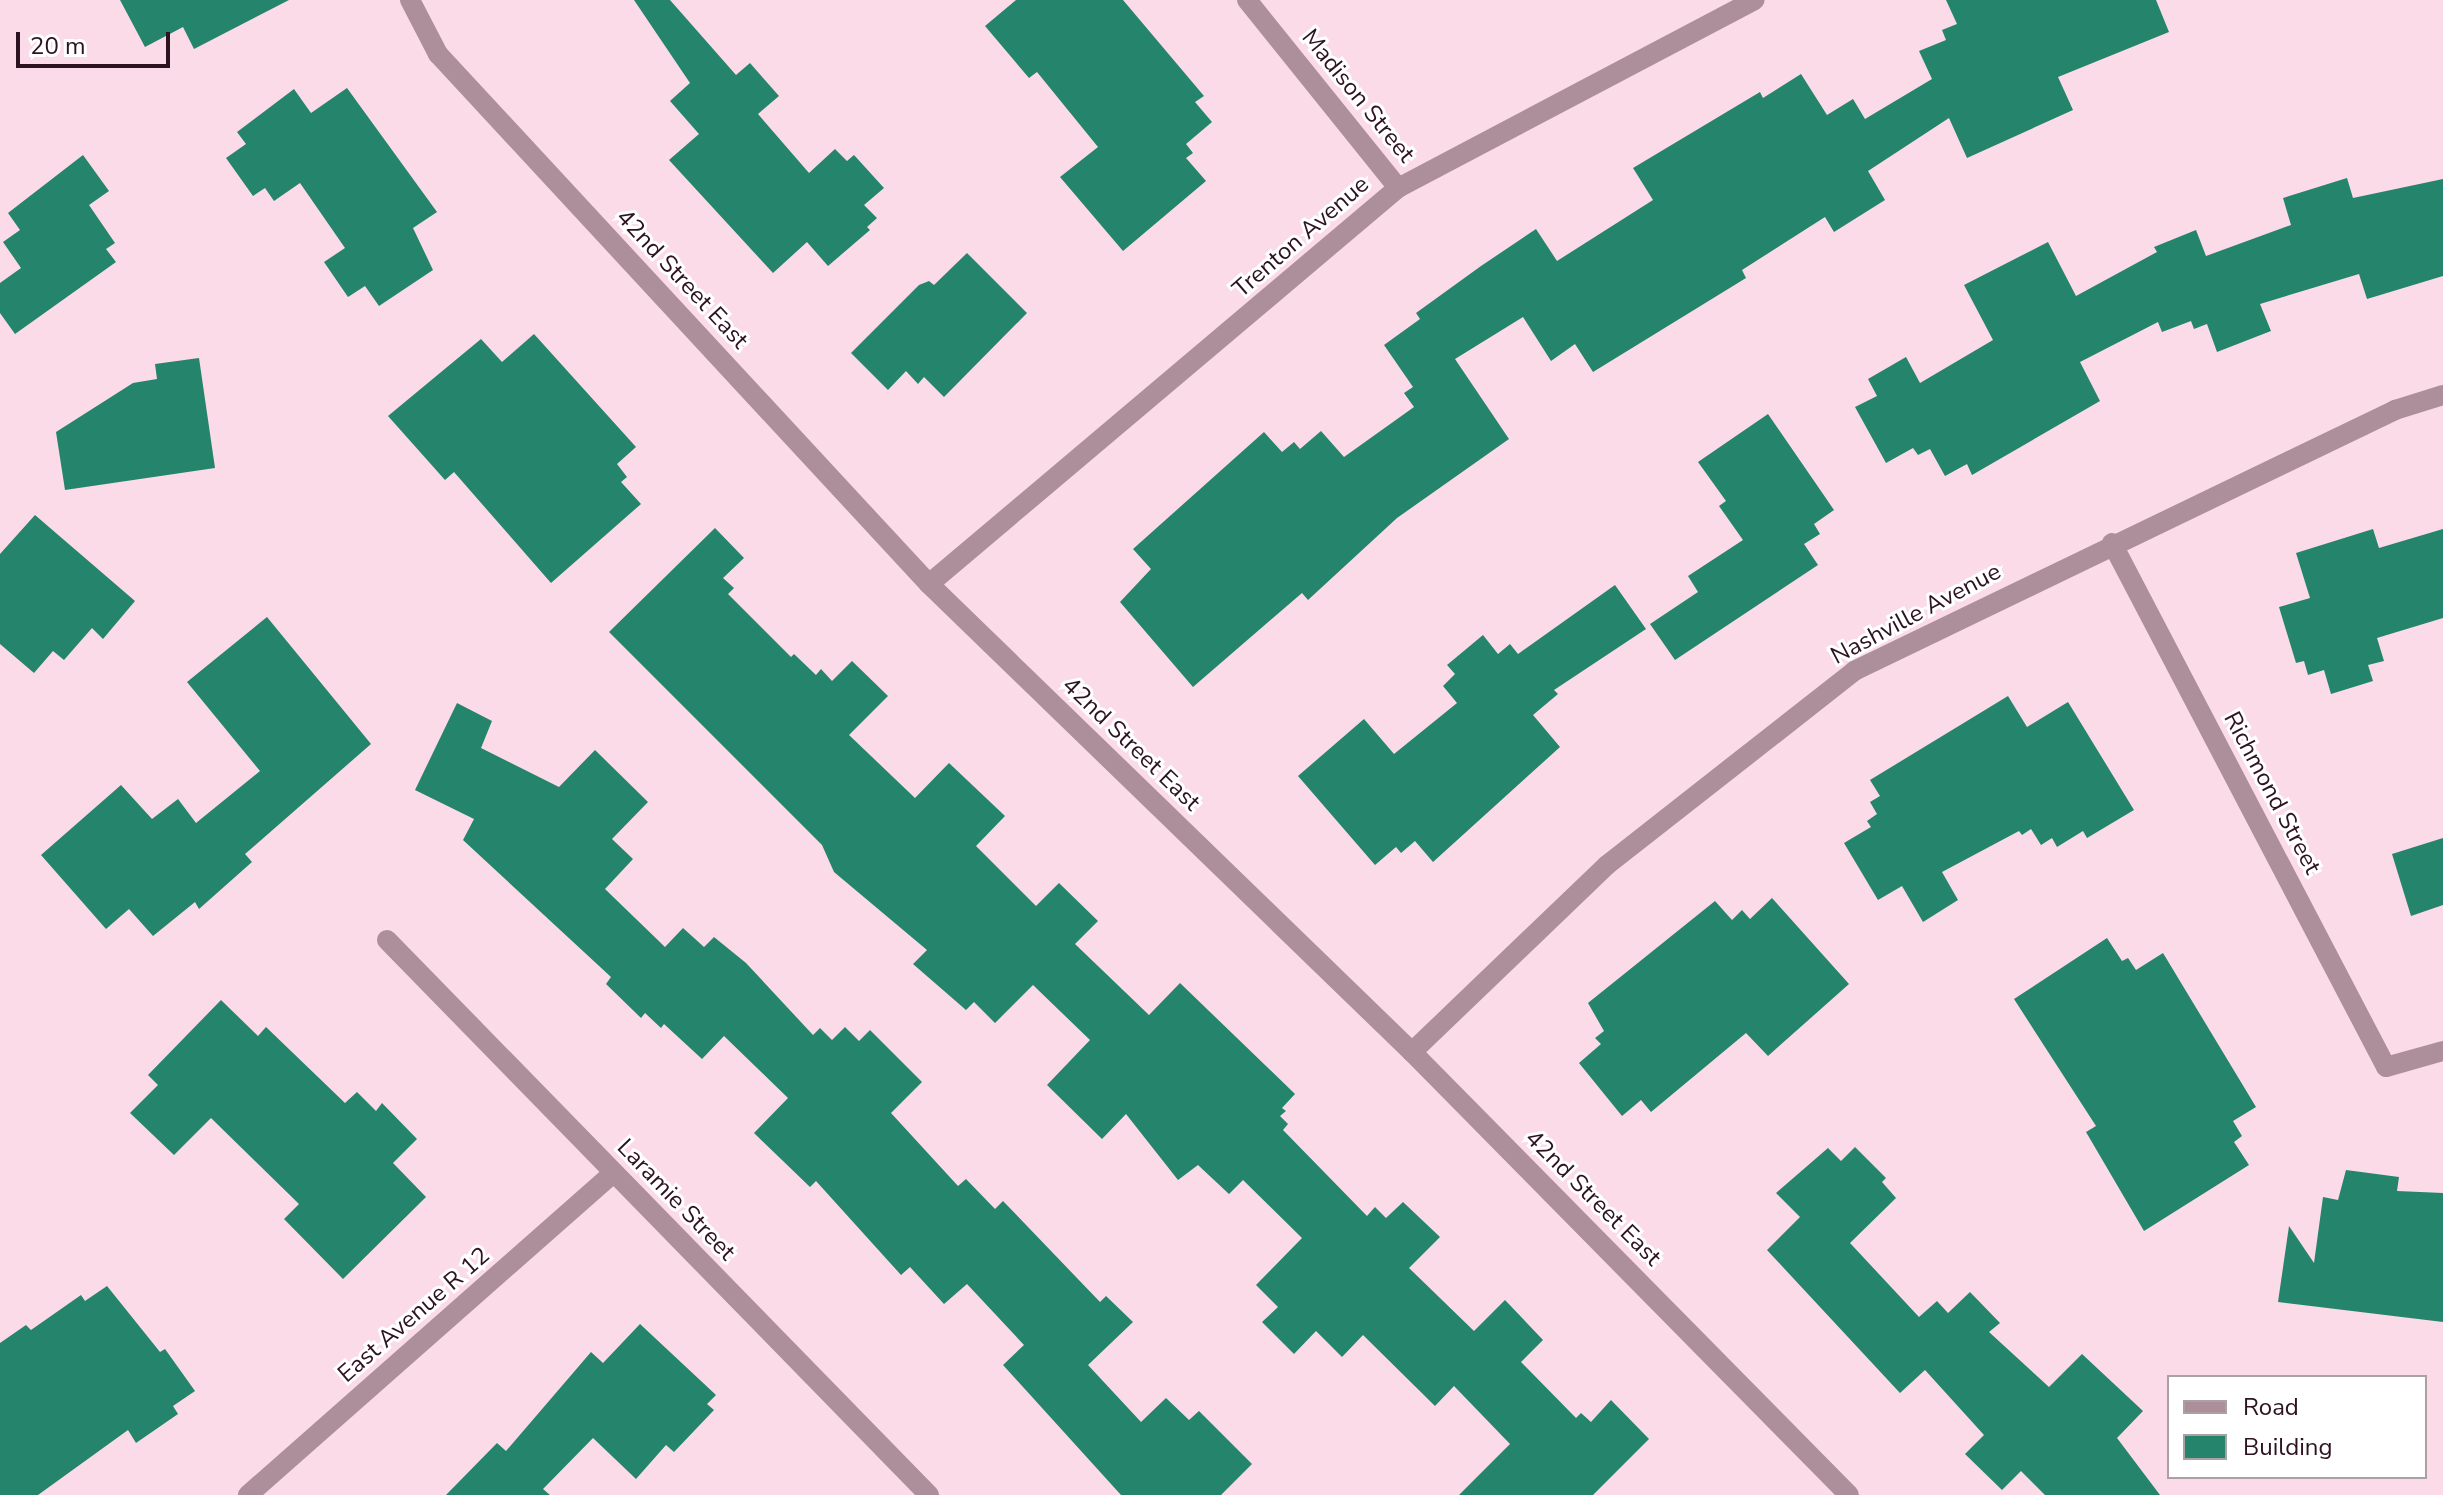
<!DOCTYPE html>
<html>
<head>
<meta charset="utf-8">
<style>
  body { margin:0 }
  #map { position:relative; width:2443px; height:1495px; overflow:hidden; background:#fadbe7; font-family:"Nunito Sans",sans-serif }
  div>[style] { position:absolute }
  .building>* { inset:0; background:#24846c }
  .minor>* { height:20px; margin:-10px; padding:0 10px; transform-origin:10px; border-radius:10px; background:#ac8f9b }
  span { translate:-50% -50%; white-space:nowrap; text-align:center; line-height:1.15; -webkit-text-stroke:6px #fff; paint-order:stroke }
  .street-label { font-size:24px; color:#2d131f }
  .legend { position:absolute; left:2167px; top:1375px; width:260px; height:104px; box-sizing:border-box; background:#fff; border:2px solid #aba1a5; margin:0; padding:10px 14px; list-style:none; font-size:24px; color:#2d131f }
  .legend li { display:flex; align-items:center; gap:16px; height:40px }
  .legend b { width:40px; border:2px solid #aba1a5 }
  .scale { position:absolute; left:16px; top:32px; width:154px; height:36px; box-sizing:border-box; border:4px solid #2d131f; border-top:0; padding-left:10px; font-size:24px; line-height:28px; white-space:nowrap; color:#2d131f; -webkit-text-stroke:6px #fff; paint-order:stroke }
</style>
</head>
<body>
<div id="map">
  <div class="building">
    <div style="clip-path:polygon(120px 0,289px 0,194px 49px,183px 27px,145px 47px)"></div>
    <div style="clip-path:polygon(634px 0,670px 0,736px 75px,750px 63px,779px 96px,758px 114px,809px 173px,835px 149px,847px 161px,854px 155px,884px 188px,864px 205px,877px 218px,867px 227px,870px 230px,828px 266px,807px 242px,773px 273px,669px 160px,699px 134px,670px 101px,690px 83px)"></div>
    <div style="clip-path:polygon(1016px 0,1123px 0,1204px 96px,1195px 102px,1212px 122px,1186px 144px,1193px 153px,1186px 158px,1206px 181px,1123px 251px,1060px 177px,1098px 147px,1037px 72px,1029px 78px,985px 26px)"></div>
    <div style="clip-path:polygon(1946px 0,2156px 0,2169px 32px,2058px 77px,2073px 110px,1967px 158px,1949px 118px,1868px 171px,1885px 200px,1834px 232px,1825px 217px,1742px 270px,1746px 278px,1593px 372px,1575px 344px,1551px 361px,1523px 317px,1455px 359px,1509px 439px,1397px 518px,1308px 600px,1302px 593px,1193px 687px,1120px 602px,1151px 569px,1133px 549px,1264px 432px,1282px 452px,1294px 442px,1300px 449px,1321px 431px,1344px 457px,1414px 407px,1404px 393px,1413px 387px,1384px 345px,1420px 319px,1416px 313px,1481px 266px,1536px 229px,1557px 261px,1653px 200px,1633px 168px,1760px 92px,1763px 98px,1801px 74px,1827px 115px,1853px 99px,1865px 119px,1932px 79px,1919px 51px,1946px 40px,1942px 30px,1957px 24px)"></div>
    <div style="clip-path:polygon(347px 88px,437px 212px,413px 228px,433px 270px,379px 306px,365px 286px,348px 297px,324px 262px,345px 248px,300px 183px,274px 201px,265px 188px,253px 196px,226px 158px,246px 144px,237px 132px,294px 89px,311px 113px)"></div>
    <div style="clip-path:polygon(83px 155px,109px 191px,89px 205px,115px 243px,106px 249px,116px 262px,15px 334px,0 313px,0 283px,21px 268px,3px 242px,20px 230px,8px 213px)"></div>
    <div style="clip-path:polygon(2347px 178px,2353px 198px,2443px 179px,2443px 276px,2367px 299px,2359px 274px,2260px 304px,2271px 331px,2217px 352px,2207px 324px,2194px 329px,2191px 321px,2162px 332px,2158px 322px,2080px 362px,2100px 401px,1972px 475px,1967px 464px,1945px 476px,1930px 449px,1918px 455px,1913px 448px,1886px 463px,1855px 407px,1877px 396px,1868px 379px,1906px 357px,1920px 383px,1993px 340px,1964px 285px,2048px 242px,2076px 296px,2157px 252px,2154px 247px,2196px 230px,2206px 256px,2291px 225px,2283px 198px)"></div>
    <div style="clip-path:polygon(967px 253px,1027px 313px,944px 397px,924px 377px,918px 384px,906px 371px,888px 390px,851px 353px,919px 285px,929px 281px,934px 285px)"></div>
    <div style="clip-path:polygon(534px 334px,636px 447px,617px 464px,627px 477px,621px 482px,641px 504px,551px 583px,454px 472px,445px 480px,388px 416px,481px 339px,502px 362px)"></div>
    <div style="clip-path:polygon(199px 358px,215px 468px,65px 490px,56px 432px,133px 383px,157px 379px,155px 364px)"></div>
    <div style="clip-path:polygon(1768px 414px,1834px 510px,1814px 524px,1820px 534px,1804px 544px,1818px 565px,1675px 660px,1650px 624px,1698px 592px,1688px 576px,1743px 540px,1719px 506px,1726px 501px,1698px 462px)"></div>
    <div style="clip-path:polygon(35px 515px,135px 601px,103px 639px,92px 628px,64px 660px,53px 651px,34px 673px,0 644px,0 554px)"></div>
    <div style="clip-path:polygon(715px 528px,744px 558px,723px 578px,734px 588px,728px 594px,791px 657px,794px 654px,816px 675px,821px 669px,832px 681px,852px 661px,888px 696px,849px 735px,915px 798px,949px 763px,1005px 816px,976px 846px,1036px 906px,1059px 883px,1098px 921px,1075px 944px,1149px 1015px,1180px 983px,1295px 1094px,1282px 1108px,1286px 1111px,1280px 1116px,1288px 1124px,1283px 1130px,1367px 1216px,1375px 1207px,1386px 1218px,1403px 1202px,1440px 1237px,1409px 1268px,1474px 1331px,1505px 1300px,1543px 1340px,1521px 1362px,1576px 1418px,1581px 1413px,1591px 1422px,1611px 1400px,1649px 1439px,1593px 1495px,1459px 1495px,1510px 1444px,1454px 1386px,1435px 1406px,1363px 1335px,1342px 1357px,1316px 1331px,1294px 1354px,1262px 1322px,1278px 1307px,1256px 1285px,1302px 1238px,1243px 1180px,1229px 1194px,1198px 1165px,1178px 1180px,1126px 1114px,1102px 1139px,1047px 1085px,1090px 1040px,1033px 985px,995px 1023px,974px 1002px,966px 1010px,913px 964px,927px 950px,834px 872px,822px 845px,609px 632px)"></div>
    <div style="clip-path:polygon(2373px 529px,2379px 548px,2443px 529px,2443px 618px,2377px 638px,2384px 661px,2368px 665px,2373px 681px,2331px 694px,2324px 670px,2308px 675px,2304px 661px,2296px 663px,2279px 607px,2310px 598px,2296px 553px)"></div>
    <div style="clip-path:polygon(1615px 585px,1646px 629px,1554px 690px,1558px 694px,1533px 715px,1560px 747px,1433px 862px,1415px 841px,1401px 853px,1396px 847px,1375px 865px,1298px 776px,1364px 719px,1394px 754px,1457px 703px,1443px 686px,1455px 674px,1447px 665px,1483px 635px,1498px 654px,1510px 644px,1518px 654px)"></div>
    <div style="clip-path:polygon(267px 617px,371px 744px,245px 854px,252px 862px,199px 909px,195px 902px,153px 936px,129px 909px,106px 929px,41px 855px,121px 785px,152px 819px,178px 799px,196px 823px,260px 771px,187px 682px)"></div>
    <div style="clip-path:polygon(2008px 696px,2027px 727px,2068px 702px,2134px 810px,2087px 838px,2083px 831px,2057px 847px,2052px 838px,2041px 845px,2031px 829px,2022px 835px,2019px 831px,1942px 872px,1958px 900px,1923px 922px,1902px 886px,1878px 900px,1844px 843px,1871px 827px,1867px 821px,1877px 814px,1870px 802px,1880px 796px,1870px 780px)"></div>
    <div style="clip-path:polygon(457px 703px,492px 721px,481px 748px,559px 787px,595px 750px,648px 802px,612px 839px,633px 859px,605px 889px,665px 947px,683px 928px,704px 947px,714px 937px,746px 963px,813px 1035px,820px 1028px,832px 1040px,845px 1027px,859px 1041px,870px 1030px,922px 1082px,891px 1113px,958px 1186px,966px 1179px,995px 1209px,1003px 1201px,1100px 1302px,1106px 1296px,1133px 1322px,1088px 1365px,1141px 1422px,1166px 1398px,1189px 1420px,1199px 1411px,1252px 1464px,1221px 1495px,1121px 1495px,1003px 1365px,1024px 1345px,967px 1284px,944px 1304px,910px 1267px,901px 1275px,816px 1181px,810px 1187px,754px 1133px,788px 1098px,724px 1036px,702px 1059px,664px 1024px,661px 1028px,645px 1013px,641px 1018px,606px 984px,611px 977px,463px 840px,474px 819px,415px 790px)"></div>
    <div style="clip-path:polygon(2443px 838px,2443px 905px,2411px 916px,2392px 854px)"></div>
    <div style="clip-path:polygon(1772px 898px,1849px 984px,1768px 1056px,1746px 1033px,1651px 1112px,1641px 1100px,1622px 1116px,1579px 1063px,1601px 1044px,1595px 1038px,1604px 1031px,1588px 1003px,1715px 901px,1732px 920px,1742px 910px,1750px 919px)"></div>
    <div style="clip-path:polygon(2107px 938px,2122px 961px,2128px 958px,2136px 970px,2163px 953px,2256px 1107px,2233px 1121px,2242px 1136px,2234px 1142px,2249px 1165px,2144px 1231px,2086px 1132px,2096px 1126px,2014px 999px)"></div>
    <div style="clip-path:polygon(221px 1000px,258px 1036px,266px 1027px,345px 1103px,357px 1092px,376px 1111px,382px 1103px,417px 1139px,393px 1163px,426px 1197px,343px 1279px,284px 1219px,299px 1204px,211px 1118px,174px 1155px,130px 1113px,158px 1085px,148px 1075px)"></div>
    <div style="clip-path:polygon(1855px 1147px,1886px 1178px,1882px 1182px,1896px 1198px,1850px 1243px,1919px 1317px,1937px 1301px,1948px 1313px,1970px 1292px,2000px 1323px,1989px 1332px,2049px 1387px,2082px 1354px,2143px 1411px,2117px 1438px,2160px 1495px,2045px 1495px,2021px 1471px,2002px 1490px,1965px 1454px,1984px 1435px,1925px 1370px,1900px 1393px,1767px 1250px,1800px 1217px,1776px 1193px,1828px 1148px,1841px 1161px)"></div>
    <div style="clip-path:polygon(2346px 1170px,2399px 1177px,2397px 1191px,2443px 1193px,2443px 1322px,2278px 1302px,2289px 1226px,2314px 1263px,2323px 1197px,2338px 1200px)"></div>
    <div style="clip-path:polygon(107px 1286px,160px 1352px,165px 1349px,195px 1391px,173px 1406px,178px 1414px,136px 1443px,128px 1430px,38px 1495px,0 1495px,0 1343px,26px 1325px,31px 1330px,81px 1295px,85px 1301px)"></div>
    <div style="clip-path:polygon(640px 1324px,716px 1395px,707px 1404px,714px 1410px,674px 1452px,666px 1445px,636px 1479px,593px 1438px,543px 1489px,550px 1495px,446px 1495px,497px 1443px,506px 1451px,591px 1352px,603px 1363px)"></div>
  </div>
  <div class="minor">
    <div style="left:410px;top:0;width:61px;rotate:62.6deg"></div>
    <div style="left:438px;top:54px;width:722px;rotate:47.19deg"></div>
    <div style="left:929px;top:584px;width:673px;rotate:44.1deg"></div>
    <div style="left:1412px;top:1052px;width:622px;rotate:45.39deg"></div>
    <div style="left:1247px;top:0;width:241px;rotate:51.2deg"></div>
    <div style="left:2112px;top:543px;width:591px;rotate:62.39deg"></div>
    <div style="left:2386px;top:1067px;width:59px;rotate:-15.7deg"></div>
    <div style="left:929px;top:584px;width:614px;rotate:-40.18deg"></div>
    <div style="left:1398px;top:188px;width:403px;rotate:-27.8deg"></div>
    <div style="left:387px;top:940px;width:776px;rotate:45.68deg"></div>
    <div style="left:1412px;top:1052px;width:270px;rotate:-43.8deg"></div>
    <div style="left:1607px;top:865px;width:314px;rotate:-38.1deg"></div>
    <div style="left:1854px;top:671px;width:601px;rotate:-25.75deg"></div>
    <div style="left:2395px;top:410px;width:50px;rotate:-17.4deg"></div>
    <div style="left:248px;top:1495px;width:487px;rotate:-41.4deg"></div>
  </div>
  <div class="street-label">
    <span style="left:1358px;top:96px;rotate:51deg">Madison Street</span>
    <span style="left:1301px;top:237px;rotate:-41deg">Trenton Avenue</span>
    <span style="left:682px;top:279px;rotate:47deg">42nd Street East</span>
    <span style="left:1916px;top:614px;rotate:-28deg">Nashville Avenue</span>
    <span style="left:1131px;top:744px;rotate:44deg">42nd Street East</span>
    <span style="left:2272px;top:793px;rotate:62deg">Richmond Street</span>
    <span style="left:1593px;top:1198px;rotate:45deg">42nd Street East</span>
    <span style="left:676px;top:1200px;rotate:46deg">Laramie Street</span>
    <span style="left:414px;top:1315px;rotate:-41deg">East Avenue R 12</span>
  </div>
  <ul class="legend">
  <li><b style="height:10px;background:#ac8f9b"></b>Road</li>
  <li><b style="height:22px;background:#24846c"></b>Building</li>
  </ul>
  <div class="scale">20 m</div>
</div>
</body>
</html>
